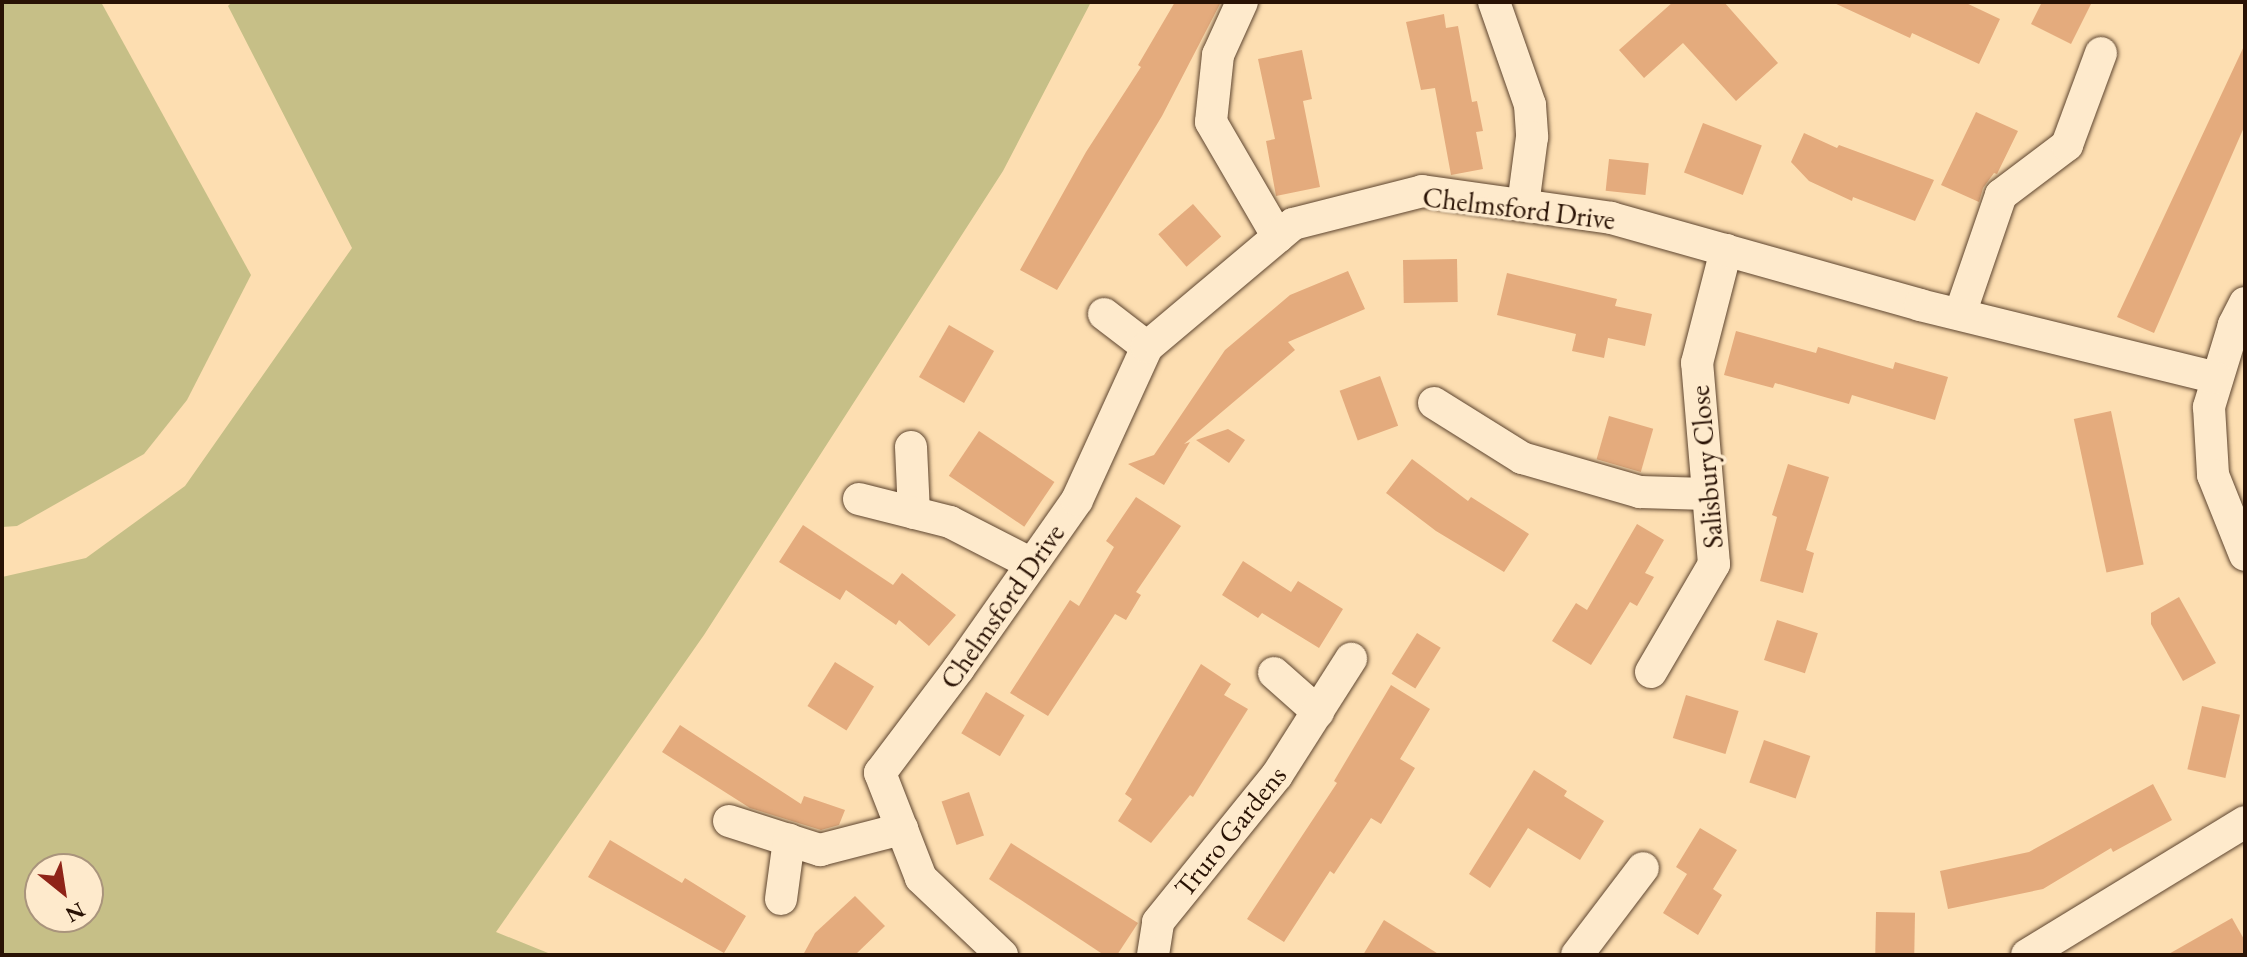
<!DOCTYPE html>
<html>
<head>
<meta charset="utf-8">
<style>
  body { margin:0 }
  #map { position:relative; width:2247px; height:957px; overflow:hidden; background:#fddeb1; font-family:"EB Garamond",serif }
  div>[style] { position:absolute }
  .green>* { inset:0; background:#c6bf87 }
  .building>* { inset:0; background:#e4ab7d; transform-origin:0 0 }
  .roads { filter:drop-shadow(0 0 2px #5e452f) drop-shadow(0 0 2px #5e452f) }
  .minor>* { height:32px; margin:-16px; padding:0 16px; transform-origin:16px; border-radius:16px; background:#feeacc }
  span { translate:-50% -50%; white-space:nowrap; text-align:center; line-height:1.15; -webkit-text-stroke:7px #feeacc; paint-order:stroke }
  .street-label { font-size:28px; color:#291204 }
  .frame { position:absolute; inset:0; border:4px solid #291204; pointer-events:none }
  .north { position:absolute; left:24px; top:853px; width:80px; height:80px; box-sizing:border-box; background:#feeacc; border:2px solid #a9947c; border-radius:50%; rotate:150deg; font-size:22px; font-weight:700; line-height:32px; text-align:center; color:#291204 }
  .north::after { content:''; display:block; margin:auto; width:28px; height:36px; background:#8f2418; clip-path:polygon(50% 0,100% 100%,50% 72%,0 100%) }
</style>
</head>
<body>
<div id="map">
  <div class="green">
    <div style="clip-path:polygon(2px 2px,101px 2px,251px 275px,187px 400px,144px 454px,17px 526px,2px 527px)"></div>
    <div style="clip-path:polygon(evenodd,232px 2px,1091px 2px,1003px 171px,704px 635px,496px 932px,553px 955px,2px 955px,2px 577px,86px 558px,185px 486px,352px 248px,228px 6px,232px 2px,40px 869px,88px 869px,88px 917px,40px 917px,40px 869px)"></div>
  </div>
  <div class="building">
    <div style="clip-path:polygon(1175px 2px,1221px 2px,1162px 116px,1057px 290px,1020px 270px,1086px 152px,1141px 67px,1138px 65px)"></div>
    <div style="clip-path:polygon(1673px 2px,1724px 2px,1778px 63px,1736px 101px,1683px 43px,1644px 78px,1619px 50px)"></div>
    <div style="clip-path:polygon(1832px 2px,1964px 2px,2000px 19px,1979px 64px,1912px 33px,1910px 38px)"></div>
    <div style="clip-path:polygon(2042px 2px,2092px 2px,2071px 44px,2031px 24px)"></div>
    <div style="clip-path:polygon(1444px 14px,1446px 28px,1458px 26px,1472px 102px,1477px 101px,1483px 131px,1476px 132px,1483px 169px,1451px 175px,1435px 88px,1421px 90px,1406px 22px)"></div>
    <div style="clip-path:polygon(2245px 44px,2245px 125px,2154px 333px,2117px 317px)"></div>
    <div style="clip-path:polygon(1302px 50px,1312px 99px,1303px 101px,1320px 187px,1276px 196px,1266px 141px,1275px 139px,1258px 59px)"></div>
    <div style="clip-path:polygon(1976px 112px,2018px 131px,1997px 174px,1994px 173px,1983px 188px,1979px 202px,1941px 185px)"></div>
    <div style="left:1703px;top:123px;width:63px;height:53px;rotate:21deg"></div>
    <div style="clip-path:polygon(1804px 133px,1837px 148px,1839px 145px,1934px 180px,1915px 221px,1853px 197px,1852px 201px,1809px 181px,1791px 162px)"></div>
    <div style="left:1609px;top:159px;width:40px;height:32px;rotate:6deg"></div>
    <div style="left:1193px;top:204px;width:43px;height:46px;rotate:49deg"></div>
    <div style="left:1457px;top:259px;width:43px;height:54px;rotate:89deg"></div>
    <div style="clip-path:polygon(1348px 271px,1365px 309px,1288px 342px,1295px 350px,1184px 444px,1190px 442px,1164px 485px,1128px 464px,1154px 455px,1225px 350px,1290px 295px)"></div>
    <div style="clip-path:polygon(1507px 273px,1617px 299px,1615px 306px,1652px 314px,1645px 346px,1608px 338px,1604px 358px,1572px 351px,1576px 334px,1497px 315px)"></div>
    <div style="left:949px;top:325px;width:52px;height:60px;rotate:30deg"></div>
    <div style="clip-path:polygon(1736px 331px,1816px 353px,1818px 347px,1893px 369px,1895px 362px,1948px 377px,1935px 420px,1852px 395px,1849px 404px,1775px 383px,1773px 388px,1724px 375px)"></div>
    <div style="left:1380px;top:376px;width:53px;height:43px;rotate:70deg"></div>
    <div style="left:2111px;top:411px;width:157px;height:38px;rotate:78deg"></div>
    <div style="left:1609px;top:416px;width:46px;height:45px;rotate:16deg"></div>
    <div style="clip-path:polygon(1228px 429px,1245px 440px,1229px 463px,1196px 440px)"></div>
    <div style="left:979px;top:431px;width:91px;height:54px;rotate:34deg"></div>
    <div style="clip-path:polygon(1412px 459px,1468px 501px,1471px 497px,1529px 534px,1504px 572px,1436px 531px,1386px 493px)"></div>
    <div style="clip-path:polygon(1788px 464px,1829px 477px,1806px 550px,1814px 553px,1803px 593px,1760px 581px,1777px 517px,1772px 515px)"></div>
    <div style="clip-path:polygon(1136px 497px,1181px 526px,1136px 592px,1141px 595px,1126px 620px,1115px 614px,1048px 716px,1010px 693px,1070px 600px,1079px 606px,1114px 547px,1106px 541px)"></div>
    <div style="clip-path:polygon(1637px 524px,1664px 540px,1645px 573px,1654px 577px,1637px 606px,1630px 602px,1591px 665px,1552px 641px,1576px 603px,1587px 610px)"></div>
    <div style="clip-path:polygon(803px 525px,893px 585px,902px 573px,956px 615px,929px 646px,899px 620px,896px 625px,846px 590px,840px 600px,779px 562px)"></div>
    <div style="clip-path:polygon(1243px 561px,1291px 592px,1298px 581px,1343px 609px,1319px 648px,1262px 613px,1258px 618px,1222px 595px)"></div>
    <div style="clip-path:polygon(2179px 597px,2216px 663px,2183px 681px,2151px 624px,2151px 613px)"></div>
    <div style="left:1777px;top:620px;width:43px;height:42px;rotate:18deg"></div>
    <div style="left:1417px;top:633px;width:28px;height:48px;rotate:32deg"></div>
    <div style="left:835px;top:662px;width:46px;height:52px;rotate:32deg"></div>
    <div style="clip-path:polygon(1201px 664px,1231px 684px,1224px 695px,1248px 709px,1193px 797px,1190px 795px,1151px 843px,1118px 821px,1132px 799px,1125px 794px)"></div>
    <div style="clip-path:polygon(1391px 685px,1430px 709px,1400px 759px,1415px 768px,1381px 824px,1371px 818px,1334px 874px,1330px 871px,1284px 942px,1247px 919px,1337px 783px,1334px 781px)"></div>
    <div style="left:986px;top:692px;width:45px;height:48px;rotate:31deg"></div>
    <div style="left:1686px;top:695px;width:55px;height:45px;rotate:17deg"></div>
    <div style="left:2202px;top:706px;width:39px;height:65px;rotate:13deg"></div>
    <div style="clip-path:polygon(680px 725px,801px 804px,804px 796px,845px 810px,839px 825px,821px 830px,750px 808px,662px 752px)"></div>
    <div style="left:1764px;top:740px;width:49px;height:45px;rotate:19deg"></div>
    <div style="clip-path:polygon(1534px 770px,1567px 791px,1564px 796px,1604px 821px,1580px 860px,1528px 828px,1490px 888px,1469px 874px)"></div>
    <div style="clip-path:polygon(2153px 784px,2172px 820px,2113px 852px,2111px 848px,2043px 889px,1948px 909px,1940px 871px,2029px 852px)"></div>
    <div style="left:969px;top:792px;width:46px;height:29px;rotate:71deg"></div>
    <div style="clip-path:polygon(1700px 828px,1737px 850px,1713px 889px,1722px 895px,1698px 935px,1663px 913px,1687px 874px,1676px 867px)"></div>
    <div style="clip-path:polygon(610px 840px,682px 883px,685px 878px,746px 916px,724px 953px,588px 877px)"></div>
    <div style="clip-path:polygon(1011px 843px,1138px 923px,1117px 955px,1104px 955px,989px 879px)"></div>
    <div style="clip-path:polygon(855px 896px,885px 926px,855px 955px,803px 955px,815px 933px)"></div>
    <div style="left:1876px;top:912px;width:39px;height:43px;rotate:1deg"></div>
    <div style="clip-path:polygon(2232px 918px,2245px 941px,2245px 955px,2167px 955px)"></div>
    <div style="clip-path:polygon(1384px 920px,1440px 955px,1363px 955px)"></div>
  </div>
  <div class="roads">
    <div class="minor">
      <div style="left:1242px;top:2px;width:58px;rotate:114.4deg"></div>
      <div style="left:1218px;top:55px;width:67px;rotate:96deg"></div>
      <div style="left:1211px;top:122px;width:133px;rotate:59.8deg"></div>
      <div style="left:1494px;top:2px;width:109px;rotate:70.7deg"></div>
      <div style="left:1530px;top:105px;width:32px;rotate:86deg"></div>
      <div style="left:1532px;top:137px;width:69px;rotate:97.5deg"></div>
      <div style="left:2245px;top:303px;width:25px;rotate:117deg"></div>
      <div style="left:2234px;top:325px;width:86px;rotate:107deg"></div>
      <div style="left:2209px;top:407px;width:68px;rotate:86.6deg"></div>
      <div style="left:2213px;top:475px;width:86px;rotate:68.2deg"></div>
      <div style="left:1104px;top:314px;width:54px;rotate:37.5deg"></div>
      <div style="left:1960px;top:314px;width:126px;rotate:-71deg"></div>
      <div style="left:2001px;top:195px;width:83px;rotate:-37.1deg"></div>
      <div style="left:2067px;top:145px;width:98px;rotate:-69.7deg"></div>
      <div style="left:1434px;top:403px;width:104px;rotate:32deg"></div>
      <div style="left:1522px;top:458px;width:123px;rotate:16.1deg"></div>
      <div style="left:1640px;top:492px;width:67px;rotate:1.7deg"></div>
      <div style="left:911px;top:447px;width:66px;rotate:87.4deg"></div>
      <div style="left:859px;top:499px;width:94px;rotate:14.2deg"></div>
      <div style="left:950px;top:522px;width:92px;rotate:27.1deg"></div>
      <div style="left:1651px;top:672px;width:125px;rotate:-59.7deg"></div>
      <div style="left:1714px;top:564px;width:202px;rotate:-94.8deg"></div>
      <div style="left:1697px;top:363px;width:117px;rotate:-75.6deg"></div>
      <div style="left:1274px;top:673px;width:59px;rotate:41.6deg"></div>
      <div style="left:729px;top:821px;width:96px;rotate:17.7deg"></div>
      <div style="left:820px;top:850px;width:85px;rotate:-14.4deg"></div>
      <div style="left:781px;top:899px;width:60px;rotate:-82.3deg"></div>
      <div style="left:1002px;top:955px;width:112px;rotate:-136.5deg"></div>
      <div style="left:921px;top:878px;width:113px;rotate:-111.3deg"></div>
      <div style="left:880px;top:773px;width:131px;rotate:-53deg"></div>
      <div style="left:959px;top:668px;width:205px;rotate:-54.9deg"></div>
      <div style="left:1077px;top:500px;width:168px;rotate:-65.4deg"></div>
      <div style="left:1147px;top:347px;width:191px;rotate:-40.1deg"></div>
      <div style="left:1293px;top:224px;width:133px;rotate:-14.3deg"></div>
      <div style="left:1422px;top:191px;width:191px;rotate:8.1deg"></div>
      <div style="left:1611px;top:218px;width:321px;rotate:15.7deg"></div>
      <div style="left:1920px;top:305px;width:306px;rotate:13.8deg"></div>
      <div style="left:1153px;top:955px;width:33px;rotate:-81deg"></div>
      <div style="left:1158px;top:922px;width:189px;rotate:-51deg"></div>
      <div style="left:1277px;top:775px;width:138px;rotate:-57.5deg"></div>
      <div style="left:1577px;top:955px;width:109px;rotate:-52.8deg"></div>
      <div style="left:2027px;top:955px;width:255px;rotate:-31.4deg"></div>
    </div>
  </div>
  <div class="street-label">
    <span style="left:1519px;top:208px;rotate:7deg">Chelmsford Drive</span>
    <span style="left:1706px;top:467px;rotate:-95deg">Salisbury Close</span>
    <span style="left:1002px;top:606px;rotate:-55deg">Chelmsford Drive</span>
    <span style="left:1230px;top:831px;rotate:-51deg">Truro Gardens</span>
  </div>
  <div class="frame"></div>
  <div class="north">N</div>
</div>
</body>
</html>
